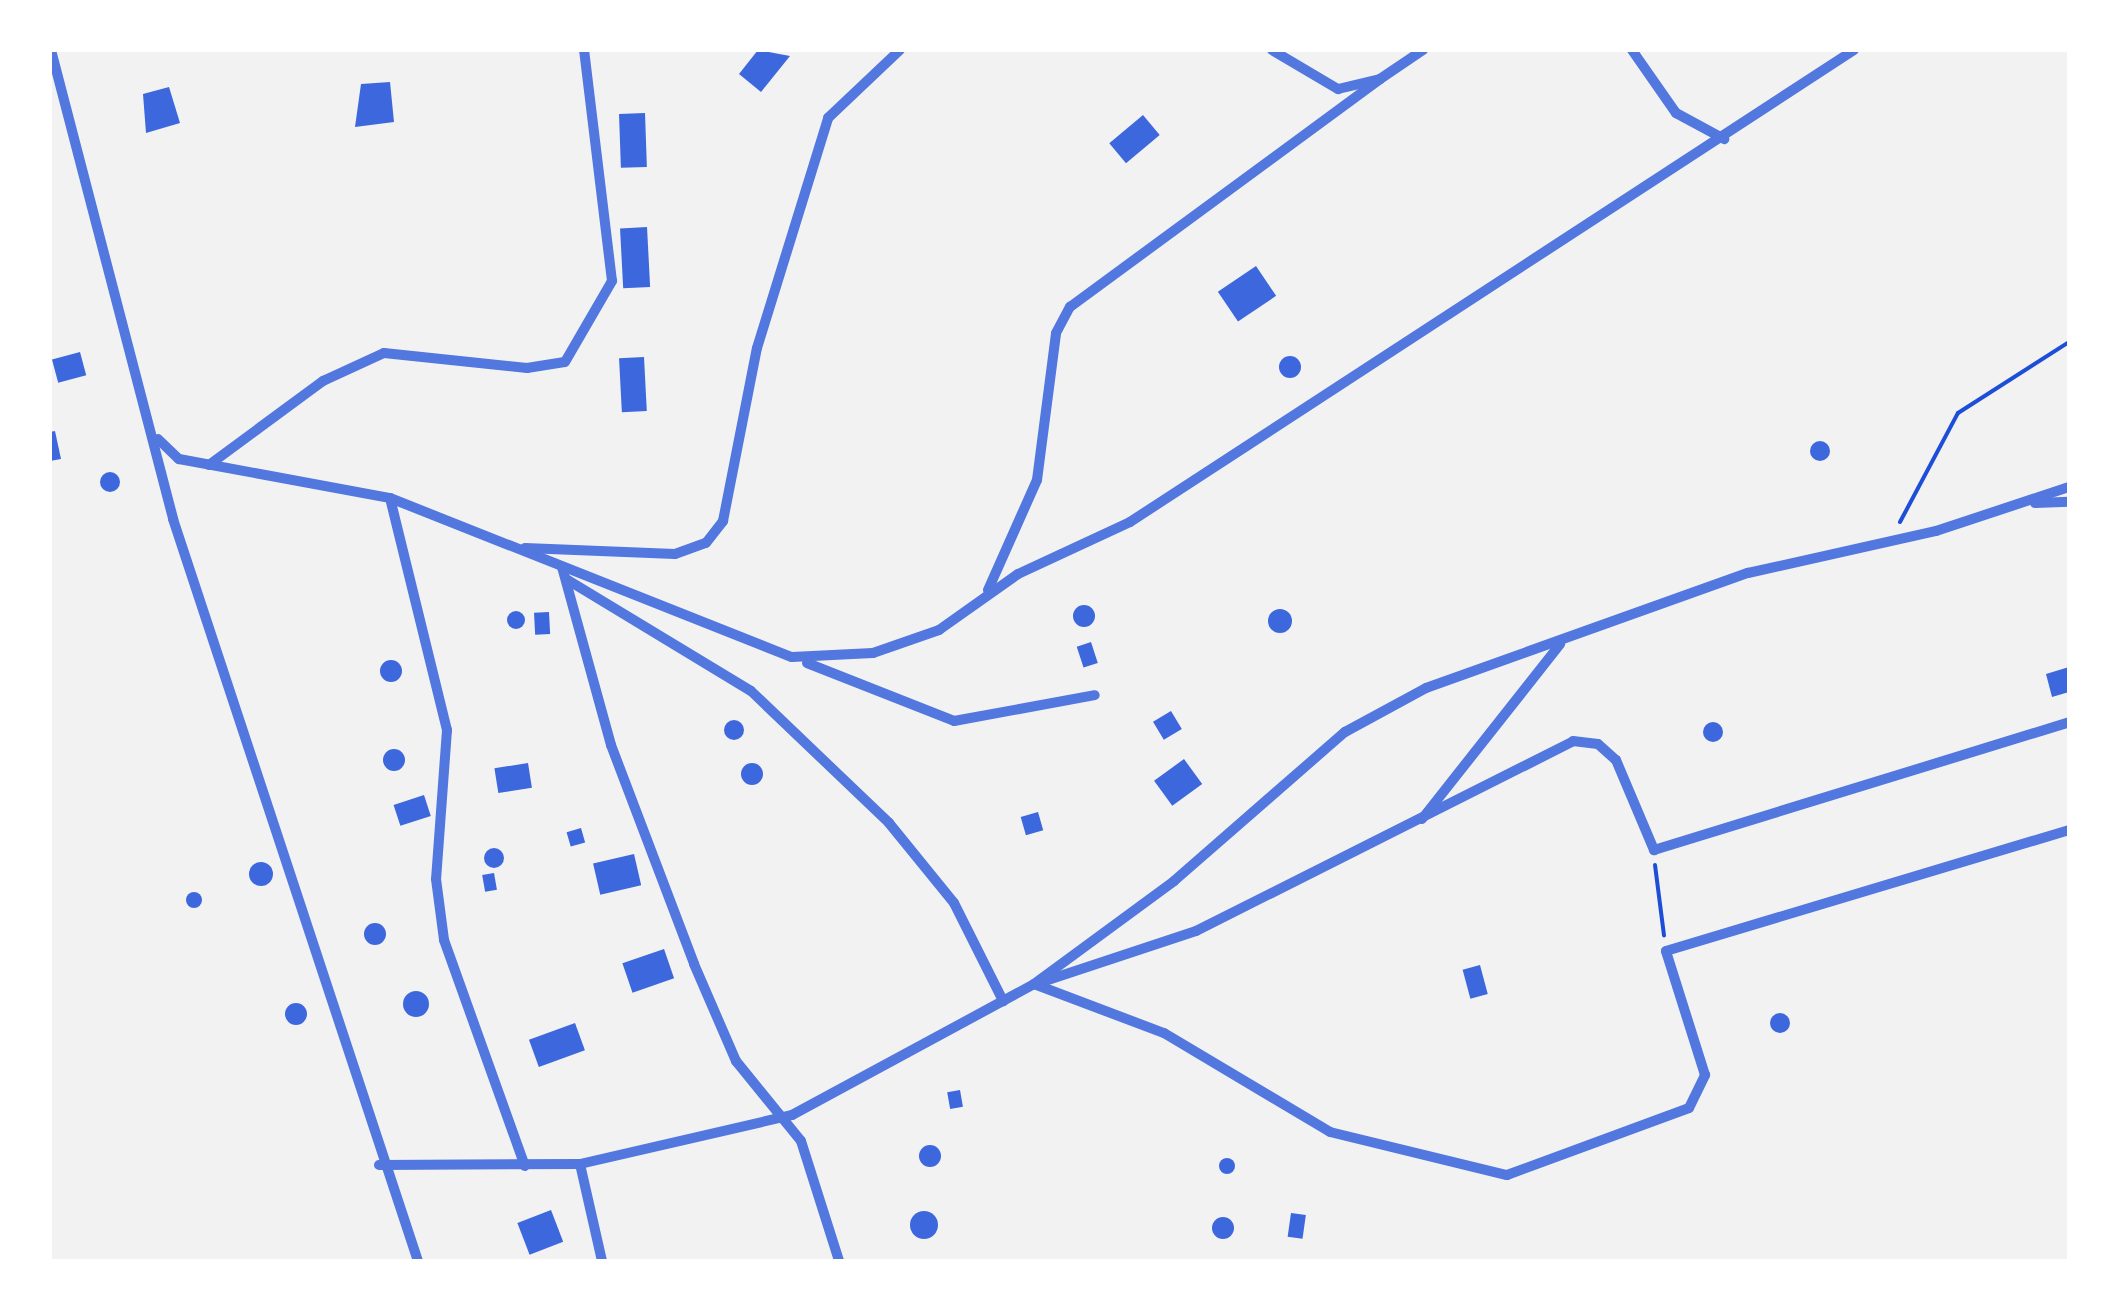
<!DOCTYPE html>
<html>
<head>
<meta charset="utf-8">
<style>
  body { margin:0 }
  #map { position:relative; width:2119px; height:1311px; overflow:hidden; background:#f2f2f2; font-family:"Asap Condensed",sans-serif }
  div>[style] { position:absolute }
  .building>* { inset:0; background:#3d67dc; transform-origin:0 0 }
  .round { border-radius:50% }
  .path>* { height:4px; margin:-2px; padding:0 2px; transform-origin:2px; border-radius:2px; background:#1d4ed8 }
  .minor>* { height:10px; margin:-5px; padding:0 5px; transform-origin:5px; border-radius:5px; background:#5277de }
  span { translate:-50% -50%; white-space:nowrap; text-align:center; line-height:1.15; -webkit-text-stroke:10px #fff; paint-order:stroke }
  .frame { position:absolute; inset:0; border:52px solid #fff; pointer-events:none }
</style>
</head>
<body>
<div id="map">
  <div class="building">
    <div style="clip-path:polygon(758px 50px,790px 56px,761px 92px,739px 74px)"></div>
    <div style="clip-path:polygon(390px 82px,394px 122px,355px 127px,361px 84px)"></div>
    <div style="clip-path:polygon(169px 87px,180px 123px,146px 133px,143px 94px)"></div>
    <div style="left:645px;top:113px;width:54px;height:26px;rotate:88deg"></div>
    <div style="left:1143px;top:115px;width:26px;height:44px;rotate:50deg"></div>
    <div style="left:647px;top:227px;width:60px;height:27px;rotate:87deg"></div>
    <div style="left:1256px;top:266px;width:36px;height:46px;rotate:56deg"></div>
    <div style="left:80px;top:352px;width:24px;height:29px;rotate:75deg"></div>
    <div class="round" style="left:1279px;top:356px;width:22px;height:22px"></div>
    <div style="left:644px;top:357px;width:54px;height:25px;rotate:87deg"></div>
    <div style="clip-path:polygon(55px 431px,61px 459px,50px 461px,50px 432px)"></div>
    <div class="round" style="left:1810px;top:441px;width:20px;height:20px"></div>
    <div class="round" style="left:100px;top:472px;width:20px;height:20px"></div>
    <div class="round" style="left:1073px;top:605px;width:22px;height:22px"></div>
    <div class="round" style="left:1268px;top:609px;width:24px;height:24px"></div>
    <div class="round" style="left:507px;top:611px;width:18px;height:18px"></div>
    <div style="left:549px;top:612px;width:22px;height:15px;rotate:87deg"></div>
    <div style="left:1091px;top:642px;width:22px;height:15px;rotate:72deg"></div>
    <div class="round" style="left:380px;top:660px;width:22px;height:22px"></div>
    <div style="clip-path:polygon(2069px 667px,2069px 692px,2052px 697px,2046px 674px)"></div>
    <div style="left:1171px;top:711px;width:21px;height:21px;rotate:59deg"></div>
    <div class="round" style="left:724px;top:720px;width:20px;height:20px"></div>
    <div class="round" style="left:1703px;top:722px;width:20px;height:20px"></div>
    <div class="round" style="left:383px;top:749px;width:22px;height:22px"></div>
    <div style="left:1184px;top:759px;width:31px;height:37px;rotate:54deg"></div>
    <div class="round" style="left:741px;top:763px;width:22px;height:22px"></div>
    <div style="left:528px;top:763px;width:25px;height:34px;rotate:81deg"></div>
    <div style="left:424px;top:795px;width:22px;height:32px;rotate:72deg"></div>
    <div style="left:1038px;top:812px;width:19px;height:18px;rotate:74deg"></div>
    <div style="left:581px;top:828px;width:15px;height:15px;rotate:74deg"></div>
    <div class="round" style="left:484px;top:848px;width:20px;height:20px"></div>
    <div style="left:634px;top:854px;width:32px;height:42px;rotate:77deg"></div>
    <div class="round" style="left:249px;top:862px;width:24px;height:24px"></div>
    <div style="left:494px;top:873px;width:17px;height:12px;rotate:80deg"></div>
    <div class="round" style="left:186px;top:892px;width:16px;height:16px"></div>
    <div class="round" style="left:364px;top:923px;width:22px;height:22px"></div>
    <div style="left:664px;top:949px;width:31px;height:44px;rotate:71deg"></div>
    <div style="left:1480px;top:965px;width:30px;height:18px;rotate:75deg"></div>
    <div class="round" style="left:403px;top:991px;width:26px;height:26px"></div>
    <div class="round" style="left:285px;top:1003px;width:22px;height:22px"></div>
    <div class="round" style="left:1770px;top:1013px;width:20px;height:20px"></div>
    <div style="left:575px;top:1023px;width:29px;height:49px;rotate:70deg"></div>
    <div style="left:960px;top:1090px;width:17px;height:13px;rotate:80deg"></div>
    <div class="round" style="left:919px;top:1145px;width:22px;height:22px"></div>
    <div class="round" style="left:1219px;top:1158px;width:16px;height:16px"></div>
    <div style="left:551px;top:1210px;width:34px;height:36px;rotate:69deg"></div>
    <div class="round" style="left:910px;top:1211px;width:28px;height:28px"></div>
    <div style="left:1291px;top:1213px;width:15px;height:24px;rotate:8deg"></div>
    <div class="round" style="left:1212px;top:1217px;width:22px;height:22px"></div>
  </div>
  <div class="path">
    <div style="left:1900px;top:522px;width:123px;rotate:-62deg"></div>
    <div style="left:1958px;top:413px;width:132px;rotate:-32.6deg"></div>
    <div style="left:1655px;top:865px;width:71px;rotate:82.7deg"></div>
  </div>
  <div class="minor">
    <div style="left:51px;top:50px;width:485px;rotate:75.4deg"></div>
    <div style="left:173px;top:519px;width:781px;rotate:71.73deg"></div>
    <div style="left:1272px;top:50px;width:77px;rotate:30.6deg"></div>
    <div style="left:1338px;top:89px;width:43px;rotate:-13.4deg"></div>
    <div style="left:1380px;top:79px;width:52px;rotate:-34deg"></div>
    <div style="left:1632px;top:50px;width:77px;rotate:55.1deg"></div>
    <div style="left:1676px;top:113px;width:55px;rotate:28.4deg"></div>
    <div style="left:158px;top:439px;width:29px;rotate:44deg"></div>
    <div style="left:179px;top:459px;width:215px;rotate:10.5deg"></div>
    <div style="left:390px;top:498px;width:432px;rotate:21.6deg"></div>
    <div style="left:792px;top:657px;width:81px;rotate:-2.8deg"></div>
    <div style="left:873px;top:653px;width:70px;rotate:-19.2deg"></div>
    <div style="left:939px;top:630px;width:97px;rotate:-35.3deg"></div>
    <div style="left:1018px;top:574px;width:123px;rotate:-24.9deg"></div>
    <div style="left:1130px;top:522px;width:864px;rotate:-33.1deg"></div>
    <div style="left:209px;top:465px;width:142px;rotate:-36.4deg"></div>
    <div style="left:323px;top:381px;width:67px;rotate:-24.7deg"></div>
    <div style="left:384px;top:353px;width:144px;rotate:6deg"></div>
    <div style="left:527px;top:368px;width:38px;rotate:-9deg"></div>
    <div style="left:565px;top:362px;width:94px;rotate:-59.9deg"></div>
    <div style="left:612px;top:281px;width:233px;rotate:-96.9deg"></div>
    <div style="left:390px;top:498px;width:239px;rotate:76.2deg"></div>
    <div style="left:447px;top:730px;width:149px;rotate:94.2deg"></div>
    <div style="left:436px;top:879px;width:62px;rotate:82.5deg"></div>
    <div style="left:444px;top:940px;width:240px;rotate:70.3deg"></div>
    <div style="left:2035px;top:503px;width:34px;rotate:-2deg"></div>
    <div style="left:525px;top:548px;width:150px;rotate:2.3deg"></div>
    <div style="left:675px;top:554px;width:33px;rotate:-20deg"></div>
    <div style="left:706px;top:543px;width:28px;rotate:-52deg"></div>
    <div style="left:723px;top:521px;width:176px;rotate:-78.9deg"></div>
    <div style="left:757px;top:348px;width:241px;rotate:-72.8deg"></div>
    <div style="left:828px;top:118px;width:99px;rotate:-43.4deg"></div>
    <div style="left:562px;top:567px;width:185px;rotate:74.6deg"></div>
    <div style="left:611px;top:745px;width:234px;rotate:69.2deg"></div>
    <div style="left:694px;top:964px;width:106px;rotate:66.6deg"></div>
    <div style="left:736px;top:1061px;width:103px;rotate:50.9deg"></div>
    <div style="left:801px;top:1141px;width:126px;rotate:72.4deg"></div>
    <div style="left:566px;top:579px;width:216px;rotate:31.2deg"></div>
    <div style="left:751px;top:691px;width:191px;rotate:43.7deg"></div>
    <div style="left:889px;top:823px;width:103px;rotate:50.9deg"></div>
    <div style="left:954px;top:903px;width:110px;rotate:63.4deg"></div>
    <div style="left:988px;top:590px;width:120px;rotate:-66deg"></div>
    <div style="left:1037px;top:480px;width:148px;rotate:-82.6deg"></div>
    <div style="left:1056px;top:333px;width:30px;rotate:-62deg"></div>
    <div style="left:1070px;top:307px;width:385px;rotate:-36.3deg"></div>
    <div style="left:807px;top:663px;width:158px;rotate:21.5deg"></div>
    <div style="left:954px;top:721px;width:143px;rotate:-10.4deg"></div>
    <div style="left:1422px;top:819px;width:223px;rotate:-51.7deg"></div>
    <div style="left:1045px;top:981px;width:159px;rotate:-18.3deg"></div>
    <div style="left:1196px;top:931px;width:422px;rotate:-26.7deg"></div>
    <div style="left:1573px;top:741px;width:25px;rotate:7deg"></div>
    <div style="left:1598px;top:744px;width:24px;rotate:42deg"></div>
    <div style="left:1616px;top:760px;width:98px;rotate:67.1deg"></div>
    <div style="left:1654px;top:850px;width:434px;rotate:-17.1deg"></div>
    <div style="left:1034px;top:984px;width:139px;rotate:20.7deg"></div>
    <div style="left:1164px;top:1033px;width:193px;rotate:30.8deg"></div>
    <div style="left:1330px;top:1132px;width:182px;rotate:13.7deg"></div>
    <div style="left:1507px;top:1175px;width:194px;rotate:-20.2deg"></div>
    <div style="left:1689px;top:1108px;width:37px;rotate:-64deg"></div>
    <div style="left:1705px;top:1075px;width:130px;rotate:-107.5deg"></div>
    <div style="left:1666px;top:951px;width:421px;rotate:-16.7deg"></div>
    <div style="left:580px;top:1164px;width:99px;rotate:77.2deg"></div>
    <div style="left:379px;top:1165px;width:201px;rotate:-0.3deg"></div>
    <div style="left:580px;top:1164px;width:218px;rotate:-13deg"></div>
    <div style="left:792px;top:1115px;width:275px;rotate:-28.4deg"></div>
    <div style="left:1034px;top:984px;width:174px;rotate:-36.3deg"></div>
    <div style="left:1174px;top:881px;width:227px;rotate:-41.1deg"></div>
    <div style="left:1345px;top:732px;width:92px;rotate:-28.5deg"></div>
    <div style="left:1426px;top:688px;width:342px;rotate:-19.7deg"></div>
    <div style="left:1748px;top:573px;width:193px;rotate:-12.6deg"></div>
    <div style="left:1936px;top:531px;width:140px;rotate:-18.3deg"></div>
  </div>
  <div class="frame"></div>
</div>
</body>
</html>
